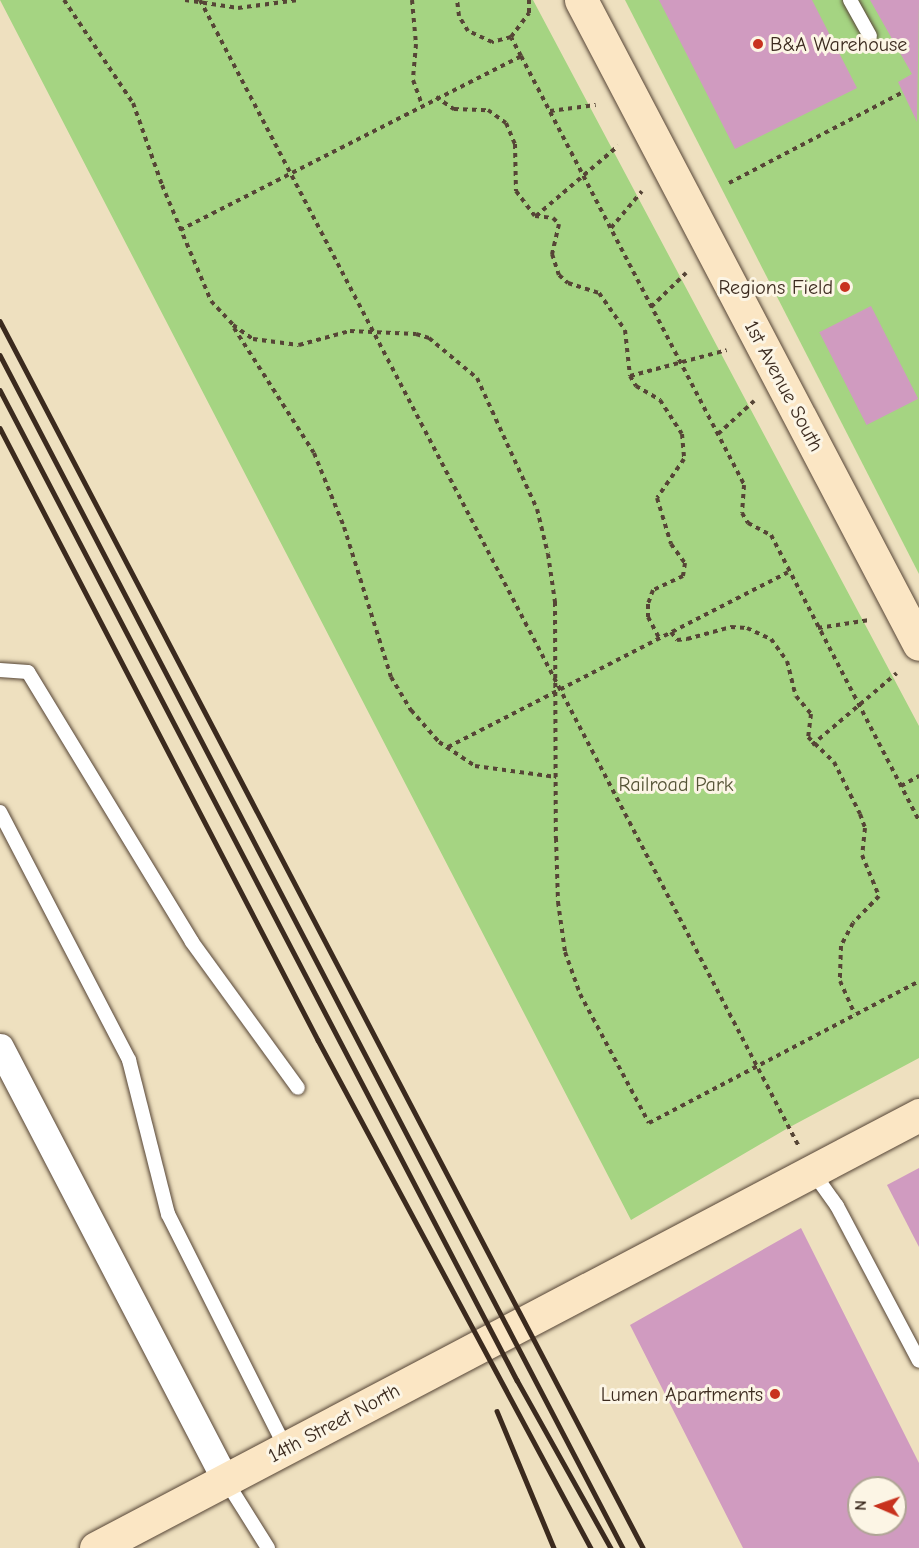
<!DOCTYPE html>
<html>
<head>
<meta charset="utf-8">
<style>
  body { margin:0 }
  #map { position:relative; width:919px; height:1548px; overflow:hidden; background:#eee0bf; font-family:"Comic Neue",sans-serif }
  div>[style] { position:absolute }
  .green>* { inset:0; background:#a5d482 }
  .building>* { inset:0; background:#d09bc0; transform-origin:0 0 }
  .path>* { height:4px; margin-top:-2px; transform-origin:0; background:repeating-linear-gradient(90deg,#564536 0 4.5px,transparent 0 9px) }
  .roads { filter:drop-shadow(0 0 2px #564536) drop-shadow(0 0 2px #564536) }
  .lane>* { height:14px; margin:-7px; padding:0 7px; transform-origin:7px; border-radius:7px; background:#fff }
  .street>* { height:27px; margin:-13.5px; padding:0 13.5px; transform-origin:13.5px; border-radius:13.5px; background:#fff }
  .secondary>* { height:33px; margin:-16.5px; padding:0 16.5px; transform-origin:16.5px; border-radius:16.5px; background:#fbe6c4 }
  .rail>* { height:4.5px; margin:-2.25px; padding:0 2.25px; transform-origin:2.25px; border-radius:2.25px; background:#3b2a1e }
  .dots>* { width:16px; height:16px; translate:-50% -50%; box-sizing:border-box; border:3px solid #fcf5e5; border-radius:50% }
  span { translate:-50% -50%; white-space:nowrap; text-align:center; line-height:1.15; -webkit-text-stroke:6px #fcf5e5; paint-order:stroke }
  .poi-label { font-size:20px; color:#3b2a1e }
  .left { translate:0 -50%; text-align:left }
  .right { translate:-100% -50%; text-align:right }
  .street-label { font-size:20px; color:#3b2a1e }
  .park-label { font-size:20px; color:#565437 }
  .north { position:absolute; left:847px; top:1476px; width:60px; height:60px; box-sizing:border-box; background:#fcf5e5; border:2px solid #afa495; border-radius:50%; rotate:272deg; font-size:16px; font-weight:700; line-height:24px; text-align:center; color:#3b2a1e }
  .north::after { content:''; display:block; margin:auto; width:21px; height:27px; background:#c8321e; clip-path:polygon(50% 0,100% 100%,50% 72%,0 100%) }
</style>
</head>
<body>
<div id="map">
  <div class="green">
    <div style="clip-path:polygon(0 0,533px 0,919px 726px,919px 1058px,788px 1128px,631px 1220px)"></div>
    <div style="clip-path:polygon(625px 0,919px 0,919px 574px)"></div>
  </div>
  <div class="building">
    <div style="clip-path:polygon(659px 0,812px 0,857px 88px,735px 149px)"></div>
    <div style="clip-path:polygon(870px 0,919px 0,917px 122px,898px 82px,912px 74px)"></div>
    <div style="left:871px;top:306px;width:104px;height:58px;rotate:63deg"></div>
    <div style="clip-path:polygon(919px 1168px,919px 1247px,887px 1185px)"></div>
    <div style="clip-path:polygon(evenodd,801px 1228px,919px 1463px,919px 1548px,743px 1548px,630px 1325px,801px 1228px,859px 1488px,895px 1488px,895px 1524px,859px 1524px,859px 1488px)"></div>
  </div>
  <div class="path">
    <div style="left:64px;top:0;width:124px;rotate:56.2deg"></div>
    <div style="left:133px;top:103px;width:87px;rotate:70.5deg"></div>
    <div style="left:162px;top:185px;width:126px;rotate:67.1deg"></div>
    <div style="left:211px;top:301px;width:33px;rotate:47deg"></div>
    <div style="left:233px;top:325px;width:24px;rotate:35deg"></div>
    <div style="left:253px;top:339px;width:46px;rotate:7.4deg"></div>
    <div style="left:299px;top:345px;width:53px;rotate:-15.4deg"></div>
    <div style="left:350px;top:331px;width:66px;rotate:2.6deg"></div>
    <div style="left:416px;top:334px;width:14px;rotate:17deg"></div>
    <div style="left:429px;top:338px;width:62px;rotate:39.8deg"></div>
    <div style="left:477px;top:378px;width:144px;rotate:65.4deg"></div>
    <div style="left:537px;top:509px;width:46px;rotate:76.3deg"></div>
    <div style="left:548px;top:554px;width:49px;rotate:81.7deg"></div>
    <div style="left:555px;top:602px;width:236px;rotate:89.8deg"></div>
    <div style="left:556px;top:838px;width:64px;rotate:88.2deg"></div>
    <div style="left:558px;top:902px;width:50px;rotate:82deg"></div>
    <div style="left:565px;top:952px;width:45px;rotate:70.3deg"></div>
    <div style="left:580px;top:994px;width:146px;rotate:61.9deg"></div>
    <div style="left:649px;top:1123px;width:305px;rotate:-27.7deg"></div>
    <div style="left:185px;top:0;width:54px;rotate:8.6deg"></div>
    <div style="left:238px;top:8px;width:61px;rotate:-7.6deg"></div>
    <div style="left:200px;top:0;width:1292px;rotate:62.42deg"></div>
    <div style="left:412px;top:0;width:44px;rotate:84.8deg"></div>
    <div style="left:416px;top:44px;width:36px;rotate:95deg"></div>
    <div style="left:413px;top:80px;width:27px;rotate:70deg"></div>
    <div style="left:511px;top:37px;width:30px;rotate:-53deg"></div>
    <div style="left:529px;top:13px;width:13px;rotate:-90deg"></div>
    <div style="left:521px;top:56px;width:483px;rotate:62.5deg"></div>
    <div style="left:744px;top:485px;width:28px;rotate:94deg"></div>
    <div style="left:742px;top:513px;width:12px;rotate:59deg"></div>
    <div style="left:748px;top:523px;width:26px;rotate:28deg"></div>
    <div style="left:771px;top:535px;width:321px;rotate:62.6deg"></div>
    <div style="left:436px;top:97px;width:22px;rotate:34deg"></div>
    <div style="left:454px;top:109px;width:34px;rotate:2deg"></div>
    <div style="left:488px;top:110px;width:22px;rotate:36deg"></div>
    <div style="left:506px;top:123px;width:23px;rotate:67deg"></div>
    <div style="left:515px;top:144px;width:47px;rotate:88.8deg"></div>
    <div style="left:516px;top:191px;width:31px;rotate:53deg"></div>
    <div style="left:535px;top:216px;width:18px;rotate:6deg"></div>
    <div style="left:553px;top:218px;width:8px;rotate:45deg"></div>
    <div style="left:559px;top:224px;width:31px;rotate:103deg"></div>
    <div style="left:552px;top:254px;width:22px;rotate:72deg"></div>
    <div style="left:559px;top:275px;width:12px;rotate:42deg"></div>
    <div style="left:568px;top:283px;width:33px;rotate:18deg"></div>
    <div style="left:599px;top:293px;width:45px;rotate:54.9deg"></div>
    <div style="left:625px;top:330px;width:46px;rotate:83.8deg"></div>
    <div style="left:630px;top:376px;width:12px;rotate:59deg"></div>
    <div style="left:636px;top:386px;width:28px;rotate:30deg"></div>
    <div style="left:660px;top:400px;width:40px;rotate:57.1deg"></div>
    <div style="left:682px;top:434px;width:25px;rotate:85deg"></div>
    <div style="left:684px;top:459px;width:47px;rotate:124.7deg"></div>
    <div style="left:657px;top:498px;width:48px;rotate:73.1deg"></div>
    <div style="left:671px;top:544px;width:24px;rotate:54deg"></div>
    <div style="left:685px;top:563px;width:13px;rotate:99deg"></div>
    <div style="left:683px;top:576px;width:33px;rotate:155deg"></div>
    <div style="left:653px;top:590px;width:15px;rotate:110deg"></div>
    <div style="left:648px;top:604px;width:13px;rotate:90deg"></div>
    <div style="left:648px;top:617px;width:24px;rotate:62deg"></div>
    <div style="left:550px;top:111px;width:46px;rotate:-7.4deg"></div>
    <div style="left:729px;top:183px;width:196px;rotate:-27.6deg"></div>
    <div style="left:536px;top:216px;width:108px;rotate:-40.5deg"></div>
    <div style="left:611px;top:228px;width:48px;rotate:-50deg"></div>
    <div style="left:180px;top:230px;width:383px;rotate:-27deg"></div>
    <div style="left:521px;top:56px;width:21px;rotate:-118deg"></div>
    <div style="left:511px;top:37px;width:20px;rotate:165deg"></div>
    <div style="left:492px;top:42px;width:26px;rotate:-155deg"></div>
    <div style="left:468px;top:31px;width:17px;rotate:-121deg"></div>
    <div style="left:459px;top:16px;width:16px;rotate:-97deg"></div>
    <div style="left:651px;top:307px;width:49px;rotate:-44.2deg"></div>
    <div style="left:234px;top:328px;width:148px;rotate:57.4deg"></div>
    <div style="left:314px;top:453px;width:80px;rotate:67.9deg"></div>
    <div style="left:344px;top:527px;width:157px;rotate:72.6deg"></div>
    <div style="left:391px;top:677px;width:39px;rotate:59deg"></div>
    <div style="left:411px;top:710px;width:43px;rotate:48.8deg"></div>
    <div style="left:439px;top:742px;width:43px;rotate:33.7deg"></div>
    <div style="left:475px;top:766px;width:82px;rotate:7.7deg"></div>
    <div style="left:630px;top:376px;width:100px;rotate:-15deg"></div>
    <div style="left:718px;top:434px;width:49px;rotate:-42.5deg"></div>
    <div style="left:818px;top:628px;width:52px;rotate:-8.9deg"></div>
    <div style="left:671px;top:632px;width:10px;rotate:53deg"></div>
    <div style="left:677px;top:640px;width:10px;rotate:-6deg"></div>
    <div style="left:687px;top:639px;width:46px;rotate:-15.3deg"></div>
    <div style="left:731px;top:627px;width:16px;rotate:4deg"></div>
    <div style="left:747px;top:628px;width:26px;rotate:25deg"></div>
    <div style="left:771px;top:639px;width:27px;rotate:54deg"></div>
    <div style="left:787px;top:661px;width:36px;rotate:76deg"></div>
    <div style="left:796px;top:696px;width:23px;rotate:50deg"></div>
    <div style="left:811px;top:714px;width:23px;rotate:97deg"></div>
    <div style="left:808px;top:737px;width:36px;rotate:44deg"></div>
    <div style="left:834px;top:762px;width:58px;rotate:63.4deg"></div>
    <div style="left:860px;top:814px;width:15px;rotate:70deg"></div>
    <div style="left:865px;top:828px;width:27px;rotate:96deg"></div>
    <div style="left:862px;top:855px;width:44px;rotate:67.5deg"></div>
    <div style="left:879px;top:896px;width:37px;rotate:134deg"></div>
    <div style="left:853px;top:923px;width:26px;rotate:118deg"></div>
    <div style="left:841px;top:946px;width:35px;rotate:92deg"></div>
    <div style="left:840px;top:981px;width:36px;rotate:66deg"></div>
    <div style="left:812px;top:745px;width:111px;rotate:-40.3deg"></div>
    <div style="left:448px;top:747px;width:382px;rotate:-27.2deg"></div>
    <div style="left:901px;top:786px;width:21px;rotate:-29deg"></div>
  </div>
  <div class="roads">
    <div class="lane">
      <div style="left:850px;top:0;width:41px;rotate:60.9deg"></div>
      <div style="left:0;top:670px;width:28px;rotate:4deg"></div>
      <div style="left:28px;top:672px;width:316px;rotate:58.7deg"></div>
      <div style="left:192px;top:942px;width:180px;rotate:54deg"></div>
      <div style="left:0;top:812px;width:280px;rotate:62.5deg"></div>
      <div style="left:129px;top:1060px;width:159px;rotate:75.8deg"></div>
      <div style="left:168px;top:1214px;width:263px;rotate:63.3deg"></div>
      <div style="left:812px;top:1171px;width:43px;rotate:54.5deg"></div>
      <div style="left:837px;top:1206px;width:175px;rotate:62.1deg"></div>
      <div style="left:226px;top:1481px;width:79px;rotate:57.9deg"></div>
    </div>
    <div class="street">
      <div style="left:0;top:1047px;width:489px;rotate:62.5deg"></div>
    </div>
    <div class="secondary">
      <div style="left:581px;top:0;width:727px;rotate:62.31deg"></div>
      <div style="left:96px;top:1548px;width:930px;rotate:-27.75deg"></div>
    </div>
  </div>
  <div class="rail">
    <div style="left:0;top:321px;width:1385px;rotate:62.34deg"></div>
    <div style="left:0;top:355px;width:1346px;rotate:62.43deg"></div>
    <div style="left:0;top:390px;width:1117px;rotate:62.43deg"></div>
    <div style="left:517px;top:1380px;width:193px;rotate:60.8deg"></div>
    <div style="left:0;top:428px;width:690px;rotate:62.54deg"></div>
    <div style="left:318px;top:1040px;width:577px;rotate:61.75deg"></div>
    <div style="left:497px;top:1411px;width:148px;rotate:67.4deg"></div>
  </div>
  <div class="dots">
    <div style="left:758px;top:44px;background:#c8321e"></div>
    <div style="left:845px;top:287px;background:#c8321e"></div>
    <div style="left:775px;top:1394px;background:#c8321e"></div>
  </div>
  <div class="poi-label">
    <span class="left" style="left:770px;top:44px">B&amp;A Warehouse</span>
    <span class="right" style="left:833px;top:287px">Regions Field</span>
    <span class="right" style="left:763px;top:1394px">Lumen Apartments</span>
  </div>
  <div class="street-label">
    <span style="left:784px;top:386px;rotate:62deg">1st Avenue South</span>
    <span style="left:334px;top:1423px;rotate:-28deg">14th Street North</span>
  </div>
  <div class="park-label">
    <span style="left:676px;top:784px">Railroad Park</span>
  </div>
  <div class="north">N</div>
</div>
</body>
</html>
